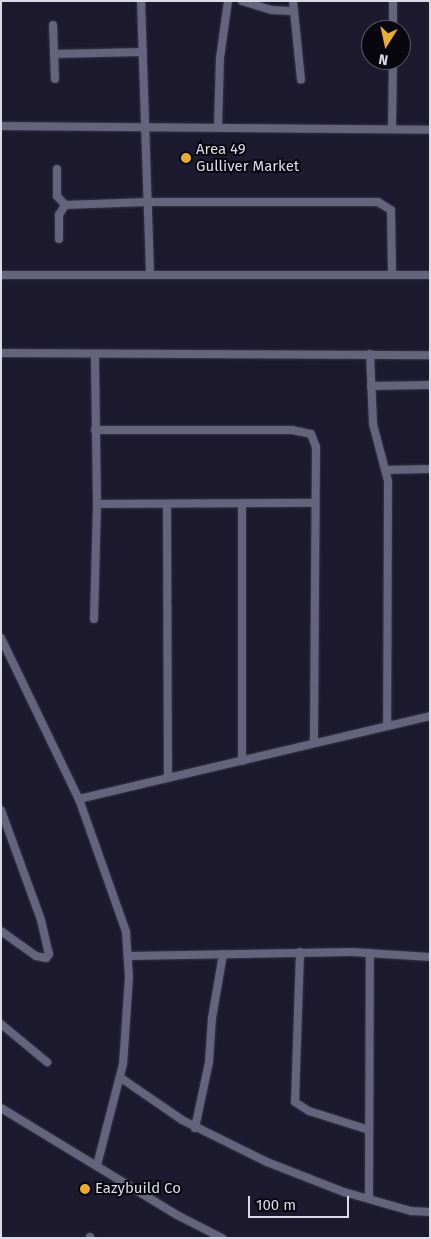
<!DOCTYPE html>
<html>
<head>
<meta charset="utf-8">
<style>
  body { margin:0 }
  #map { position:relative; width:431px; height:1239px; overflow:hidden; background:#1d1a2f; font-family:"Fira Sans",sans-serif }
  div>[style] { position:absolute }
  .roads { filter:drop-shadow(0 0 1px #363444) drop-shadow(0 0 1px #363444) }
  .street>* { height:8px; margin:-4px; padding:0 4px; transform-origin:4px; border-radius:4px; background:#66637c }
  .dots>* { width:14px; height:14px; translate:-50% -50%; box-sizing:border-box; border:2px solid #08070f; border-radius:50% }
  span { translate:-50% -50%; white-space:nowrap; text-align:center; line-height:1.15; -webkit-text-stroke:4px #08070f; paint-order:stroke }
  .poi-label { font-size:15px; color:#dbdae8 }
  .left { translate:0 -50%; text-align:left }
  .frame { position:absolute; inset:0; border:2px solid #dbdae8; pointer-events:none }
  .north { position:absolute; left:361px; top:20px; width:50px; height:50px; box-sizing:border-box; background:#08070f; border:1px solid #5c5b66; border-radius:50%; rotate:190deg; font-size:14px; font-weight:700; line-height:20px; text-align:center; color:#dbdae8 }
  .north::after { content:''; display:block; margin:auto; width:18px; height:22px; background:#e7ac37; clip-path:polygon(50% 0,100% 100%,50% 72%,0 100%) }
  .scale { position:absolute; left:248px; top:1196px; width:101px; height:22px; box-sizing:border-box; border:2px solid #dbdae8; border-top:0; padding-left:6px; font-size:15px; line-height:18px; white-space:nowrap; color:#dbdae8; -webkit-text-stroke:4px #08070f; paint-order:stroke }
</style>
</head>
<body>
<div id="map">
  <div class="roads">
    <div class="street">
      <div style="left:141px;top:1px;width:274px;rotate:88.1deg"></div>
      <div style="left:242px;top:1px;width:31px;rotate:17deg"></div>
      <div style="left:272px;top:10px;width:22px;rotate:3deg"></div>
      <div style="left:293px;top:1px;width:79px;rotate:84.2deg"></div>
      <div style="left:53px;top:25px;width:54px;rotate:87.9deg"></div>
      <div style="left:393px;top:30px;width:29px;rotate:-90deg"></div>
      <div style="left:54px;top:54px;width:89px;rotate:-1.3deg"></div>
      <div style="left:1px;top:126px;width:429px;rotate:0.5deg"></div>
      <div style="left:218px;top:128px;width:70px;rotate:-88.4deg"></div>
      <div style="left:220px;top:58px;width:58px;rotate:-82deg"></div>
      <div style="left:392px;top:129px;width:69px;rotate:-89.2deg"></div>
      <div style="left:57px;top:169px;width:27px;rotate:90deg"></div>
      <div style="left:57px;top:196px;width:12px;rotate:48deg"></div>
      <div style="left:59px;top:239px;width:24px;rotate:-90deg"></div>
      <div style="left:59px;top:215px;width:12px;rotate:-59deg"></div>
      <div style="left:65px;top:205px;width:82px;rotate:-2.1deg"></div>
      <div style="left:147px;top:202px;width:231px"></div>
      <div style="left:378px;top:202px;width:15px;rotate:32deg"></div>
      <div style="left:391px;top:210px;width:65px;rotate:89.1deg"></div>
      <div style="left:1px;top:275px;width:429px"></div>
      <div style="left:1px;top:353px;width:429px;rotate:0.3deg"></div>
      <div style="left:370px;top:354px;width:70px;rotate:87.5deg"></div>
      <div style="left:373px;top:424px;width:59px;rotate:75.3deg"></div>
      <div style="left:388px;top:481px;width:245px;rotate:90.2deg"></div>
      <div style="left:371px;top:386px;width:59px;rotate:-1deg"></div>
      <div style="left:95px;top:430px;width:197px"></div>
      <div style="left:292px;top:430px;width:19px;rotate:12deg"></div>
      <div style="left:311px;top:434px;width:14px;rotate:69deg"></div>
      <div style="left:316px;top:447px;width:295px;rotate:90.4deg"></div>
      <div style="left:387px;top:470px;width:43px;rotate:-1.3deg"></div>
      <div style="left:97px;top:504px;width:218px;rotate:-0.3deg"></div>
      <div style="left:167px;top:505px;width:273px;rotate:89.8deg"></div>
      <div style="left:94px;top:619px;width:115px;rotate:-88.5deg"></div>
      <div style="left:97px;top:504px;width:149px;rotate:-90.8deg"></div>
      <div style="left:1px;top:638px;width:179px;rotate:64.2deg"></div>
      <div style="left:79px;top:799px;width:141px;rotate:70.5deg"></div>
      <div style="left:126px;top:932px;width:45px;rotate:86.2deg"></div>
      <div style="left:129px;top:977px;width:87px;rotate:93.9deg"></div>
      <div style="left:123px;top:1064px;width:104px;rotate:104.4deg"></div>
      <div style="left:242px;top:761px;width:258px;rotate:-90deg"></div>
      <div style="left:79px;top:799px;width:361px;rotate:-13.3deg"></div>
      <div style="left:1px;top:810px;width:117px;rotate:70deg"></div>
      <div style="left:41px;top:920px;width:35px;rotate:77deg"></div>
      <div style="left:49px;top:954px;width:5px;rotate:127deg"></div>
      <div style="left:46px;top:958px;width:10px;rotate:-169deg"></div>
      <div style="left:36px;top:956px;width:43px;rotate:-144.5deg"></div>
      <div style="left:300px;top:952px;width:150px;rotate:91.9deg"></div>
      <div style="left:295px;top:1102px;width:17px;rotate:33deg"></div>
      <div style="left:309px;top:1111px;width:63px;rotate:17.6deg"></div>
      <div style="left:129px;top:956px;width:223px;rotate:-1deg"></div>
      <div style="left:352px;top:952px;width:78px;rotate:3.7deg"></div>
      <div style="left:1px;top:1024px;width:60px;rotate:39.6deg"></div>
      <div style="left:121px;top:1078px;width:74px;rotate:34.5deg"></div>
      <div style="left:182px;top:1120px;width:95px;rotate:26.3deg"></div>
      <div style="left:267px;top:1162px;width:83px;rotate:21.3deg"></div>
      <div style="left:344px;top:1192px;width:70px;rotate:15.8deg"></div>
      <div style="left:411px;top:1211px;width:19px;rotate:3deg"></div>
      <div style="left:1px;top:1108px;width:206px;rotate:31.3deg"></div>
      <div style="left:177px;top:1215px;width:51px;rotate:27.1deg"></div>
      <div style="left:195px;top:1128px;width:67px;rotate:-78deg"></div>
      <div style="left:209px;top:1062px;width:44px;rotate:-86.1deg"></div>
      <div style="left:212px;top:1018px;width:65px;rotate:-80.2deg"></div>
      <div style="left:369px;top:1197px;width:244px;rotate:-89.8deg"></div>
      <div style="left:90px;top:1237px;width:1px;rotate:90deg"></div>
    </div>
  </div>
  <div class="dots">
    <div style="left:186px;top:158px;background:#e7ac37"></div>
    <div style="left:85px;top:1189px;background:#e7ac37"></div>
  </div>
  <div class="poi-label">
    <span class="left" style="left:196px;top:158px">Area 49<br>Gulliver Market</span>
    <span class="left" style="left:95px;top:1189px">Eazybuild Co</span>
  </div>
  <div class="frame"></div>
  <div class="north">N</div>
  <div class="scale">100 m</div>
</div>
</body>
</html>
